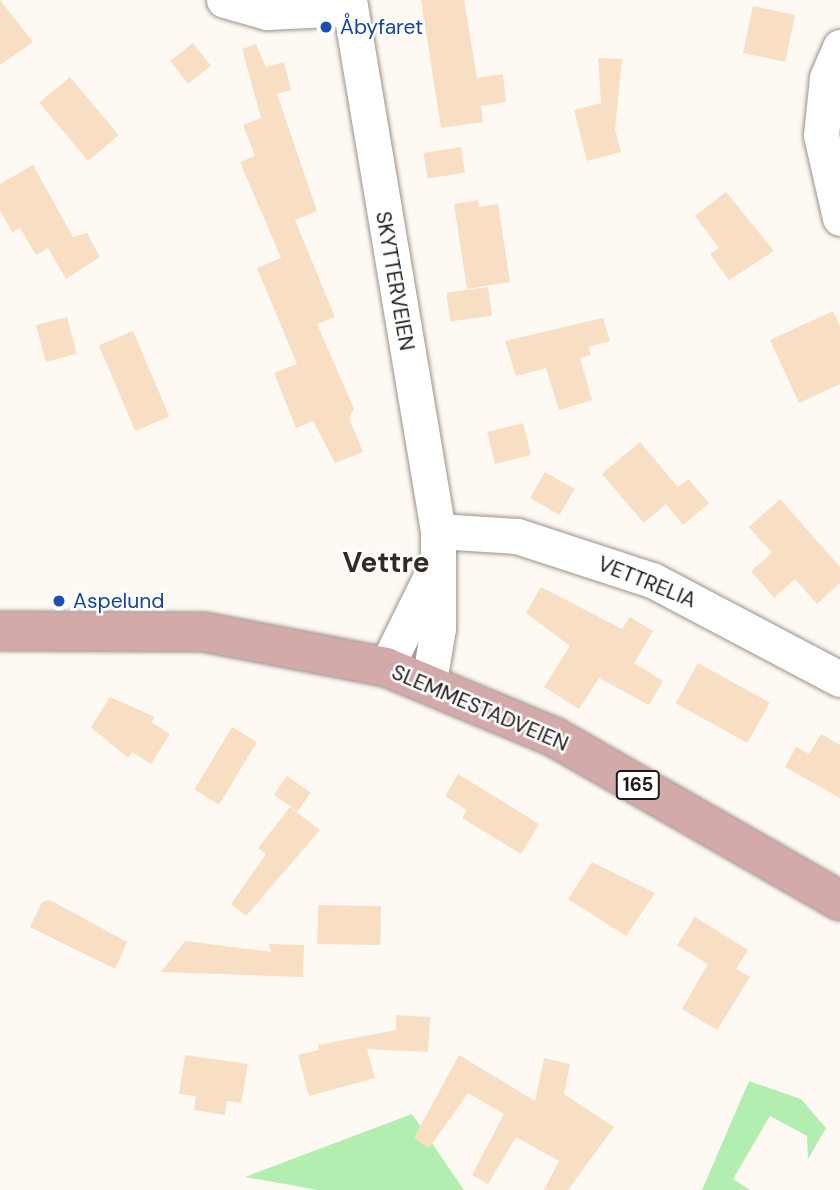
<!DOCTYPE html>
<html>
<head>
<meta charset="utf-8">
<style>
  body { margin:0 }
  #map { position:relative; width:840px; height:1190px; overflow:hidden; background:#fff9f4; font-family:"DM Sans",sans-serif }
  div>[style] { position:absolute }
  .green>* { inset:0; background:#b3eeb1 }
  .building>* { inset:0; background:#f8dec3; transform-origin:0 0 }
  .roads { filter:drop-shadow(0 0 2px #9a9189) drop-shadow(0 0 2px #9a9189) }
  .minor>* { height:35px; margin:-17.5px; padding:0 17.5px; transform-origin:17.5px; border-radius:17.5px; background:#fff }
  .primary>* { height:38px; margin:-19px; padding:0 19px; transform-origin:19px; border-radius:19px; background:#d4a9aa }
  .dots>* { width:19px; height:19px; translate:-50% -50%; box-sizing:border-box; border:4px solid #fff; border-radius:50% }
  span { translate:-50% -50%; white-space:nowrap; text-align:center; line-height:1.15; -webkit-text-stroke:5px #fff; paint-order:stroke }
  .shield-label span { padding:2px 5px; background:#fff; border:2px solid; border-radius:5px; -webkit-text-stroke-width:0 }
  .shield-label { font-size:19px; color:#1d1a17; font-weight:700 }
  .transit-label { font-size:21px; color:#164399 }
  .left { translate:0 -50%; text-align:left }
  .street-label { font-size:21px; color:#1d1a17 }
  .district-label { font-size:28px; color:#322a24; font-weight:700 }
</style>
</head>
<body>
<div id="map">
  <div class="green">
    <div style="clip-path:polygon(749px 1081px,801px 1099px,826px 1128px,808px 1159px,807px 1136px,770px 1116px,733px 1179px,750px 1190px,702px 1190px)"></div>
    <div style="clip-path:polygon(412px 1114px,464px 1190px,318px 1190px,245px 1177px)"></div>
  </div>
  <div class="building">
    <div style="clip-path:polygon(0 0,33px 42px,0 65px)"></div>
    <div style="clip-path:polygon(421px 0,464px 0,477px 78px,503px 74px,506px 102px,481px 106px,483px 122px,441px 128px)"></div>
    <div style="left:753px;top:6px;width:43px;height:48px;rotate:12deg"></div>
    <div style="left:193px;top:43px;width:29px;height:29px;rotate:52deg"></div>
    <div style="clip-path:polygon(256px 44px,266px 67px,284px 62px,291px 90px,277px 94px,317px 211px,295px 220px,335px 317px,317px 324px,354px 409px,349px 418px,363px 452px,335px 463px,313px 421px,296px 428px,274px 373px,297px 364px,257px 268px,281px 258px,240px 162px,255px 156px,243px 125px,261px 118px,242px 49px)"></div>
    <div style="clip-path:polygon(598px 58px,622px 59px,615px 129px,621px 152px,587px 161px,574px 110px,601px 103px)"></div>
    <div style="left:70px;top:77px;width:76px;height:40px;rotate:50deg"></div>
    <div style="left:461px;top:147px;width:26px;height:38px;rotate:81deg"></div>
    <div style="clip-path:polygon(33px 165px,73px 237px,87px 233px,100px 257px,66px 279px,48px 248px,36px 255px,20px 228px,12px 232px,0 210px,0 184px)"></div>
    <div style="clip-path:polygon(726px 192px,774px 251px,729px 280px,710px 254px,719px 248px,695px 216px)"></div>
    <div style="clip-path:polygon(478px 200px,479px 207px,498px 204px,510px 282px,467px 289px,454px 204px)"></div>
    <div style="left:488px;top:287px;width:29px;height:42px;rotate:82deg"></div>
    <div style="clip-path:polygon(833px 311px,840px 326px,840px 384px,799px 403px,770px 340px)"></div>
    <div style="left:67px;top:317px;width:38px;height:32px;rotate:75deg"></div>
    <div style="clip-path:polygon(603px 318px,610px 341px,588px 347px,591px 355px,580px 358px,592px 400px,559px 410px,546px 368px,516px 376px,505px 341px)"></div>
    <div style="left:133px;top:331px;width:93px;height:37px;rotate:67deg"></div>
    <div style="left:523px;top:423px;width:33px;height:37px;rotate:76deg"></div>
    <div style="clip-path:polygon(640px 442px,678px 487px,688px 479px,709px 503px,683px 525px,666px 504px,644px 523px,602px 474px)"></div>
    <div style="left:545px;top:472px;width:34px;height:30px;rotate:30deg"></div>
    <div style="clip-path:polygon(780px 499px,840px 567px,840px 583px,817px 604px,795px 579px,774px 598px,751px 571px,772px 553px,749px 527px)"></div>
    <div style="clip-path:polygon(541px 587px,622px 629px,630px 617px,653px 631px,634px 663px,663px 681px,649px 705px,599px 678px,579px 709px,544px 687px,570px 646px,526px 613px)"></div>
    <div style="left:698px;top:663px;width:82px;height:46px;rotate:29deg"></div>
    <div style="clip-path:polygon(110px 697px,155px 717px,151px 722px,170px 734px,151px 764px,132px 752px,128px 758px,91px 727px)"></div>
    <div style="left:232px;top:727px;width:29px;height:73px;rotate:31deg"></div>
    <div style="clip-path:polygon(821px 734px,840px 745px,840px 798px,785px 767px,796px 747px,809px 754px)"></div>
    <div style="clip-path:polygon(458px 774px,539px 824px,521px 854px,462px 818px,467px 810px,445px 796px)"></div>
    <div style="left:287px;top:776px;width:29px;height:23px;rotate:35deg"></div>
    <div style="clip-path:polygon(290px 807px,320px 830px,246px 916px,231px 904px,266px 854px,258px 848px)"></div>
    <div style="clip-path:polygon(592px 862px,655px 893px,626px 936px,568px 899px)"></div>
    <div style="clip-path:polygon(50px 900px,127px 942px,115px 969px,30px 927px,42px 902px)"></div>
    <div style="left:318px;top:905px;width:63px;height:39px;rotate:1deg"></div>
    <div style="clip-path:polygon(695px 917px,748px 950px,736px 969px,750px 977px,717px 1030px,682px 1009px,708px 964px,677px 945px)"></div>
    <div style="clip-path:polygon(185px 941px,271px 952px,269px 944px,304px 945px,303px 977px,161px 972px)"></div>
    <div style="clip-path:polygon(396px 1015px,430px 1017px,428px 1052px,367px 1049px,375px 1078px,309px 1096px,298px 1055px,319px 1050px,318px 1045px,396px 1030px)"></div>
    <div style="clip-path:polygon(185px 1055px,248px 1064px,241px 1103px,227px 1101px,225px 1115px,194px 1110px,196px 1096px,179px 1094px)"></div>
    <div style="clip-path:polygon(459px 1055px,535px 1101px,544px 1058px,570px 1064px,564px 1094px,614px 1127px,568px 1190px,544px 1190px,559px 1161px,516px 1137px,488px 1184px,472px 1175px,504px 1114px,468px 1093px,429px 1148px,414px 1138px)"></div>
  </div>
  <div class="roads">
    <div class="minor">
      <div style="left:224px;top:0;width:45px;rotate:15.6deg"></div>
      <div style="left:267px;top:12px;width:83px;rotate:-2.8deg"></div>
      <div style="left:349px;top:0;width:538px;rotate:80.49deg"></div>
      <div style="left:438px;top:531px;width:97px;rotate:90deg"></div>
      <div style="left:438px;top:628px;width:55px;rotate:99.5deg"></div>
      <div style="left:840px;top:47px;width:34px;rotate:113deg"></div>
      <div style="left:827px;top:78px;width:57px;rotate:96deg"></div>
      <div style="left:821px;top:135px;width:85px;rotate:77.1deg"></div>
      <div style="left:438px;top:531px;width:79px;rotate:3.6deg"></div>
      <div style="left:517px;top:536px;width:142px;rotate:18.1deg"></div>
      <div style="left:652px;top:580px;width:212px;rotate:27.8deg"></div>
      <div style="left:386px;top:667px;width:117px;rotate:-63.7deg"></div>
    </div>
    <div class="primary">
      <div style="left:0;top:631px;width:204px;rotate:0.3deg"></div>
      <div style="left:204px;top:632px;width:185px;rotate:10.9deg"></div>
      <div style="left:386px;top:667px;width:182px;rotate:22.6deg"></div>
      <div style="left:554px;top:737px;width:330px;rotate:29.8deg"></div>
    </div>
  </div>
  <div class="dots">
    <div style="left:326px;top:27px;background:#1a4fb4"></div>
    <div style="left:59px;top:601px;background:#1a4fb4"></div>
  </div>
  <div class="shield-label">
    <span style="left:638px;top:785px">165</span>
  </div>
  <div class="transit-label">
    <span class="left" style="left:340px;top:27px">Åbyfaret</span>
    <span class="left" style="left:73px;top:601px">Aspelund</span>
  </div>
  <div class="street-label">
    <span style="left:395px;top:281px;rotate:80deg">SKYTTERVEIEN</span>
    <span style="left:647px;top:582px;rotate:22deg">VETTRELIA</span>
    <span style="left:480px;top:708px;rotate:23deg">SLEMMESTADVEIEN</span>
  </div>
  <div class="district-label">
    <span style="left:386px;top:563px">Vettre</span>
  </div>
</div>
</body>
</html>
